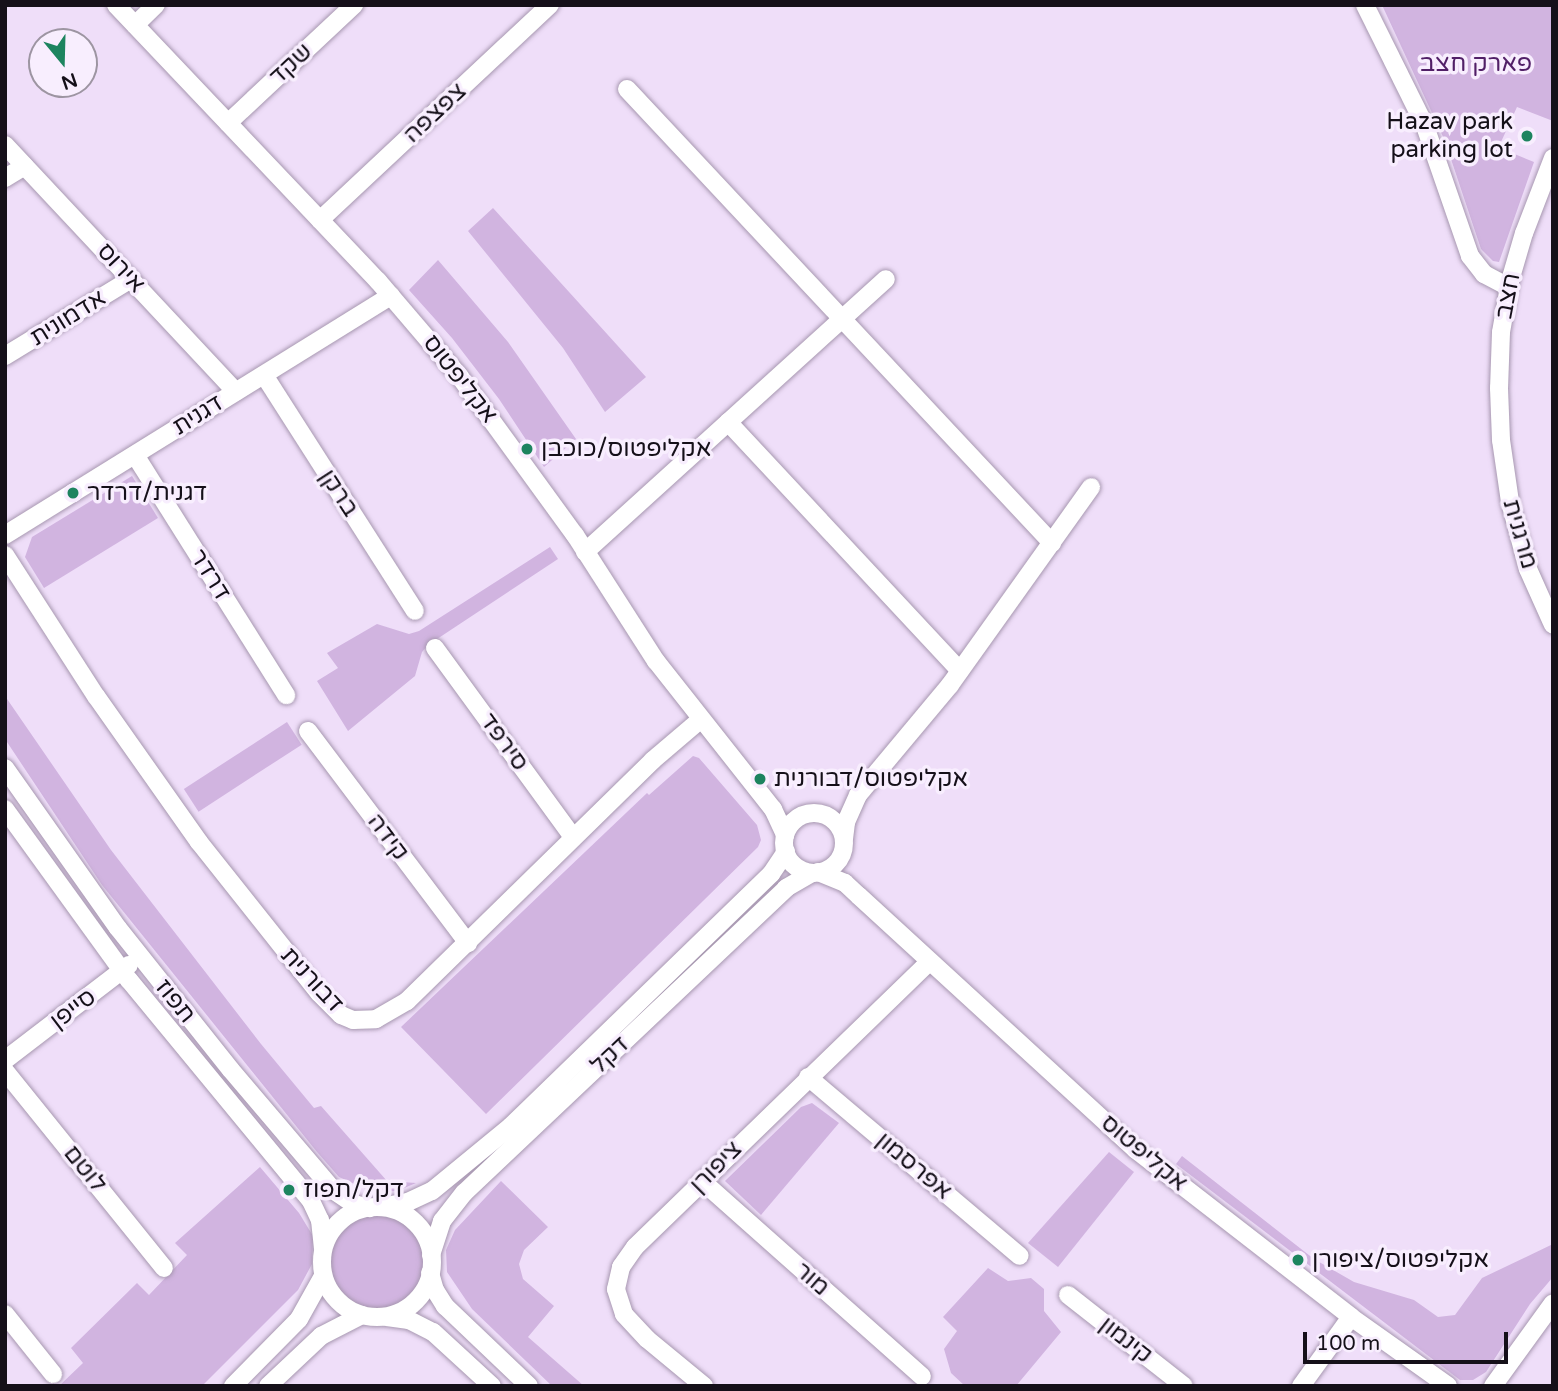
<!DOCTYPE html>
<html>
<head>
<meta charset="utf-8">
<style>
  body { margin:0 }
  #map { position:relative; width:1558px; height:1391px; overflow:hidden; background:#efdef9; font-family:"Varela Round","Noto Sans Hebrew",sans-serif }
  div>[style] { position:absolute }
  .green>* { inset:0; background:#d1b4e0; transform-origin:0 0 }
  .round { border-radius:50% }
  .roads { filter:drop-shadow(0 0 2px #a797b0) drop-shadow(0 0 2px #a797b0) }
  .minor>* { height:18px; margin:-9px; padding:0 9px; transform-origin:9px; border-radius:9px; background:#fff }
  .minor>.ring { margin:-9px; padding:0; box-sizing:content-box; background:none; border:18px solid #fff; border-radius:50% }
  .dots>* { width:19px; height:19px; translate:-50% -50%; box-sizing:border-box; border:4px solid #f8eefe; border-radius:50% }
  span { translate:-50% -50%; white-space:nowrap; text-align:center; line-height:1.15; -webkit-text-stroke:7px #f8eefe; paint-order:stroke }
  .street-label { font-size:24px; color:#151019 }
  .park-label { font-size:24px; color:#511f67 }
  .poi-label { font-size:24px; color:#151019 }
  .right { translate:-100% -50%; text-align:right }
  .left { translate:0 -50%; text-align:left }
  .frame { position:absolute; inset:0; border:7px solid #151019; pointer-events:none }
  .north { position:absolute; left:28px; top:28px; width:70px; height:70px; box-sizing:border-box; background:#f8eefe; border:2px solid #9d95a2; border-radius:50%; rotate:161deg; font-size:19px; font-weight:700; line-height:28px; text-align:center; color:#151019 }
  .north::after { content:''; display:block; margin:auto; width:24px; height:32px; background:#1d845f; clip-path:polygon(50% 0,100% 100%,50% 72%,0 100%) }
  .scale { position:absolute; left:1303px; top:1332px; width:205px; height:32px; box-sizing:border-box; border:4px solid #151019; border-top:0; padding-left:9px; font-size:21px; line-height:24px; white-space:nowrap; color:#151019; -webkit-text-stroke:5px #f8eefe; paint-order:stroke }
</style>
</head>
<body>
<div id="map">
  <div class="green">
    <div style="clip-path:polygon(1382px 5px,1553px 5px,1553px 121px,1517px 107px,1501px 142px,1500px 148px,1534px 162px,1499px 262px,1493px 261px,1481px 249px,1445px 141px)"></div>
    <div style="clip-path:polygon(493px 208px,646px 377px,605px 412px,563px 348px,468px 231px)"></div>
    <div style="clip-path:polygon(438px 260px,508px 342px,576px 439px,544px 467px,499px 399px,452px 338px,409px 290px)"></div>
    <div style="clip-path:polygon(132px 476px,158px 518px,44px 588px,25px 557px,32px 537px)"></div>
    <div style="clip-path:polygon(550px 547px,558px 559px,428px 645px,422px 652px,415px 676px,348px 731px,317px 681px,338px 668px,327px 653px,377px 624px,409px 634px,419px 631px)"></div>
    <div style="clip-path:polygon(5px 696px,111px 850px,261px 1044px,314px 1108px,321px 1106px,387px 1181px,416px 1183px,397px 1191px,372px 1192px,339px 1177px,317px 1152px,102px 885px,5px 739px)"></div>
    <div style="left:287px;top:722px;width:27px;height:123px;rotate:57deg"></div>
    <div style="clip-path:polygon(693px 756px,699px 758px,757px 825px,761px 840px,758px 847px,486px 1114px,401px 1027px,647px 793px,649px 795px)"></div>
    <div style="clip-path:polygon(812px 1103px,839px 1123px,761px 1215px,725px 1181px,801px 1107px)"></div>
    <div style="clip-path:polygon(1109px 1152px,1134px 1172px,1058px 1267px,1028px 1243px)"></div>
    <div style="clip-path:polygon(1182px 1156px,1314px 1259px,1354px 1282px,1414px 1300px,1438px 1317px,1455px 1315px,1482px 1278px,1553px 1244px,1553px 1277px,1530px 1304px,1486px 1372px,1473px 1380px,1460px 1380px,1176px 1164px)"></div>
    <div style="clip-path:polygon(260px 1167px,299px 1213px,313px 1236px,312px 1264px,298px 1290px,202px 1386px,59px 1386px,83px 1363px,71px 1348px,137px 1283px,149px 1295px,187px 1255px,175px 1243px)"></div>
    <div style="clip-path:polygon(501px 1181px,548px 1227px,524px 1250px,519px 1264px,523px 1279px,554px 1306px,528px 1337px,584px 1386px,552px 1386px,472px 1309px,447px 1272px,446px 1250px,455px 1230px)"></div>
    <div class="round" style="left:325px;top:1211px;width:102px;height:102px"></div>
    <div style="clip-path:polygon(988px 1268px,1008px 1281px,1031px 1278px,1044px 1289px,1044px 1311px,1061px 1332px,1016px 1386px,965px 1386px,951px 1373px,944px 1349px,957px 1331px,943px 1317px)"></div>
  </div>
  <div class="roads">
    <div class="minor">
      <div style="left:116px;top:5px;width:381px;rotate:46.5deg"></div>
      <div style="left:378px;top:281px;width:126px;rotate:49.5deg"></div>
      <div style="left:460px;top:377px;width:195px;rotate:54deg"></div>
      <div style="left:575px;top:535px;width:150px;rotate:57.3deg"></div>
      <div style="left:656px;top:661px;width:189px;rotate:51.7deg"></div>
      <div style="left:773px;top:809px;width:29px;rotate:65deg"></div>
      <div style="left:1365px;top:5px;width:135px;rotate:63.6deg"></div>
      <div style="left:1425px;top:126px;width:138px;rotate:70.9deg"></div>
      <div style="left:1470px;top:256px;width:23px;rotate:52deg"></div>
      <div style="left:1484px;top:274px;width:27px;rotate:28deg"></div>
      <div style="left:135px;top:25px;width:29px;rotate:-44deg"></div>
      <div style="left:627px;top:89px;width:622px;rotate:46.89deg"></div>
      <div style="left:228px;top:123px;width:173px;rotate:-43.1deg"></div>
      <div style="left:5px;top:145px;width:338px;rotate:46.9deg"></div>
      <div style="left:1553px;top:158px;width:80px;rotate:111.1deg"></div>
      <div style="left:1524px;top:233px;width:50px;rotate:106.3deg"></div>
      <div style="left:1510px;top:281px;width:52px;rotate:100deg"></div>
      <div style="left:1501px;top:332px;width:56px;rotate:92deg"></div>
      <div style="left:1499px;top:388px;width:52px;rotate:87.8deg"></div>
      <div style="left:1501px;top:440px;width:63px;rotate:81.7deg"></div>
      <div style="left:1510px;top:502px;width:69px;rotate:75deg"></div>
      <div style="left:1528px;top:569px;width:61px;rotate:65.9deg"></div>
      <div style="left:5px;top:178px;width:23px;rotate:-31deg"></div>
      <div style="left:320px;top:220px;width:315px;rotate:-43.1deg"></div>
      <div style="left:5px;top:356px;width:148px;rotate:-31.4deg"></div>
      <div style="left:264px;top:375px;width:280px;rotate:57.4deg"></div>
      <div style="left:728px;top:422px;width:340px;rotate:47deg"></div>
      <div style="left:135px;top:455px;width:284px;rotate:57.8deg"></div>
      <div style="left:5px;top:535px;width:454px;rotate:-31.8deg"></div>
      <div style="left:585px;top:552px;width:406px;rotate:-42.2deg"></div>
      <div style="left:5px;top:555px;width:168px;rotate:57.2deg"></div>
      <div style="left:96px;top:696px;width:179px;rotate:54.8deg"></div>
      <div style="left:199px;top:842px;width:193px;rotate:51.5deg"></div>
      <div style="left:319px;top:993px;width:31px;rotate:45deg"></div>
      <div style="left:341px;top:1015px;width:13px;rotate:23deg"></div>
      <div style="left:353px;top:1020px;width:23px;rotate:-2deg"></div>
      <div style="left:376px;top:1019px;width:36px;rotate:-30deg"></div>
      <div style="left:407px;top:1001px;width:344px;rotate:-44.4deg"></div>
      <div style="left:653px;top:760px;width:62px;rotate:-40.4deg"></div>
      <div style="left:435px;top:648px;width:234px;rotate:53.9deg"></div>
      <div style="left:308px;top:731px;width:266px;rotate:53deg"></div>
      <div style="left:5px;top:768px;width:196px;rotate:54.8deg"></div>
      <div style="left:118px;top:928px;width:181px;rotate:51.5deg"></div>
      <div style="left:231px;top:1070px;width:157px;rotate:49.6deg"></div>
      <div style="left:333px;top:1190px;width:25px;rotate:34deg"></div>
      <div style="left:354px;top:1204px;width:16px;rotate:15deg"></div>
      <div style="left:5px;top:809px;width:211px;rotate:54.1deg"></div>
      <div style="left:129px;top:980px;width:286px;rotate:50.5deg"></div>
      <div style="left:311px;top:1201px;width:21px;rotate:65deg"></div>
      <div style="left:320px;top:1220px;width:28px;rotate:84deg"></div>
      <div class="ring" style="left:784px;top:813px;width:42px;height:42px"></div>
      <div style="left:844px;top:839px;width:17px;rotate:-83deg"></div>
      <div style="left:846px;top:822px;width:30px;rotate:-66deg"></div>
      <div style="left:858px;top:795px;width:143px;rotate:-50.1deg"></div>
      <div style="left:950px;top:685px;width:243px;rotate:-54.5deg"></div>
      <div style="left:818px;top:872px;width:29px;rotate:22deg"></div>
      <div style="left:845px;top:883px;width:19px;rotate:43deg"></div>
      <div style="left:859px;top:896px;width:376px;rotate:42.5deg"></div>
      <div style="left:1136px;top:1150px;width:272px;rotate:37.8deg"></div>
      <div style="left:1351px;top:1317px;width:119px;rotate:35.4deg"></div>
      <div style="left:5px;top:1060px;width:156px;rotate:-37.5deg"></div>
      <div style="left:5px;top:1071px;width:253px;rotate:51.1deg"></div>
      <div style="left:808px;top:1077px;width:277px;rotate:40.2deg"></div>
      <div style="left:702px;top:1181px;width:294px;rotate:41.6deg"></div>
      <div class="ring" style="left:322px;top:1207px;width:92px;height:92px"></div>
      <div style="left:380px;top:1207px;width:28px;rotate:-10deg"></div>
      <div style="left:408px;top:1202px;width:26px;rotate:-25deg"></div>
      <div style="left:432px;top:1191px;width:102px;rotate:-39.4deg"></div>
      <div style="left:511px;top:1126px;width:362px;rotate:-44.1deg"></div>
      <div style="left:771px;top:874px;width:27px;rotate:-56deg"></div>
      <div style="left:431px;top:1255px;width:36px;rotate:-72deg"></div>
      <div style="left:442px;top:1221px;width:36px;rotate:-52deg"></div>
      <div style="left:464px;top:1193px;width:444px;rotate:-43.4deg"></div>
      <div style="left:786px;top:888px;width:30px;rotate:-30deg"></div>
      <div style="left:430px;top:1273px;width:18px;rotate:74deg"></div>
      <div style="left:435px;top:1290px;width:19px;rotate:58deg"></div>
      <div style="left:445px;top:1306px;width:116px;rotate:43.6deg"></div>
      <div style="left:1068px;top:1295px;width:147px;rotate:38.1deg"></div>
      <div style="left:5px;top:1314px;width:77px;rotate:51.3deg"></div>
      <div style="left:387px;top:1317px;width:22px;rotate:8deg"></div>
      <div style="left:409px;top:1320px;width:27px;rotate:27deg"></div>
      <div style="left:433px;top:1332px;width:80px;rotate:42.5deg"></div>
      <div style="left:233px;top:1386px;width:94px;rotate:-45.4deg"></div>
      <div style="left:299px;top:1319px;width:49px;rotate:-60.8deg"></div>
      <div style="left:268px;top:1386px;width:73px;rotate:-43.3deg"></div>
      <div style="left:321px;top:1336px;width:46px;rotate:-27.1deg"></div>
      <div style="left:704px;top:1386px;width:74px;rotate:-140.5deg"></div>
      <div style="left:647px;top:1339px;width:34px;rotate:-133deg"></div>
      <div style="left:624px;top:1314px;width:26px;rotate:-108deg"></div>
      <div style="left:616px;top:1289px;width:23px;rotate:-77deg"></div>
      <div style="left:621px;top:1267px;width:24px;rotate:-55deg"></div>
      <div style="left:635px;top:1247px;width:409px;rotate:-44.1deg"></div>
      <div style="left:1301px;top:1386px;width:85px;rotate:-54.1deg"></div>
      <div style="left:1493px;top:1386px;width:102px;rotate:-54.1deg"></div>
    </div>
  </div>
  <div class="dots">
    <div style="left:1527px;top:136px;background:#1d845f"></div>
    <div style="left:527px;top:449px;background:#1d845f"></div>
    <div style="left:73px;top:493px;background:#1d845f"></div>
    <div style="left:760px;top:779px;background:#1d845f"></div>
    <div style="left:289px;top:1190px;background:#1d845f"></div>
    <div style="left:1298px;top:1260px;background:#1d845f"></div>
  </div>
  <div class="street-label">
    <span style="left:291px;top:64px;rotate:-43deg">שקד</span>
    <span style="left:435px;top:113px;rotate:-43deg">צפצפה</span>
    <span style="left:121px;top:268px;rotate:47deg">אירוס</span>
    <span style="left:1508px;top:296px;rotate:-79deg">חצב</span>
    <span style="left:68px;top:318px;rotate:-32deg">אדמונית</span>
    <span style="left:460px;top:379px;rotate:52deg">אקליפטוס</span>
    <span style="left:198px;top:415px;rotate:-32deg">דגנית</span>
    <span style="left:339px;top:493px;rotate:57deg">ברקן</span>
    <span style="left:1520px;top:534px;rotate:74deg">מרגנית</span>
    <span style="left:210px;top:575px;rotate:58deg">דרדר</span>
    <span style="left:504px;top:742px;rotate:54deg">סירפד</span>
    <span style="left:388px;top:837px;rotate:53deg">קידה</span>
    <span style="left:312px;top:980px;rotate:47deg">דבורנית</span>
    <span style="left:175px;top:1001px;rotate:51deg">תפוז</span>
    <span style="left:73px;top:1009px;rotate:-37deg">סייפן</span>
    <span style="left:610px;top:1055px;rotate:-43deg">דקל</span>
    <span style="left:1144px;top:1153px;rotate:40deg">אקליפטוס</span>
    <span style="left:914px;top:1166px;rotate:40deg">אפרסמון</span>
    <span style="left:716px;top:1167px;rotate:-45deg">ציפורן</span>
    <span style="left:85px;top:1169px;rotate:51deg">לוטם</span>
    <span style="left:812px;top:1279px;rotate:41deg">מור</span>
    <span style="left:1126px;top:1340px;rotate:38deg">קינמון</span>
  </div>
  <div class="park-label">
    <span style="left:1476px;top:64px">פארק חצב</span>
  </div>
  <div class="poi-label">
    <span class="right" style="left:1513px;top:136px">Hazav park<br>parking lot</span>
    <span class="left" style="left:541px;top:449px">אקליפטוס/כוכבן</span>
    <span class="left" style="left:87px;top:493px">דגנית/דרדר</span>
    <span class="left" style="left:774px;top:779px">אקליפטוס/דבורנית</span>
    <span class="left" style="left:303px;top:1190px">דקל/תפוז</span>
    <span class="left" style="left:1312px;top:1260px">אקליפטוס/ציפורן</span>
  </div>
  <div class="frame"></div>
  <div class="north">N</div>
  <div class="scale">100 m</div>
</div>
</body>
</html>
